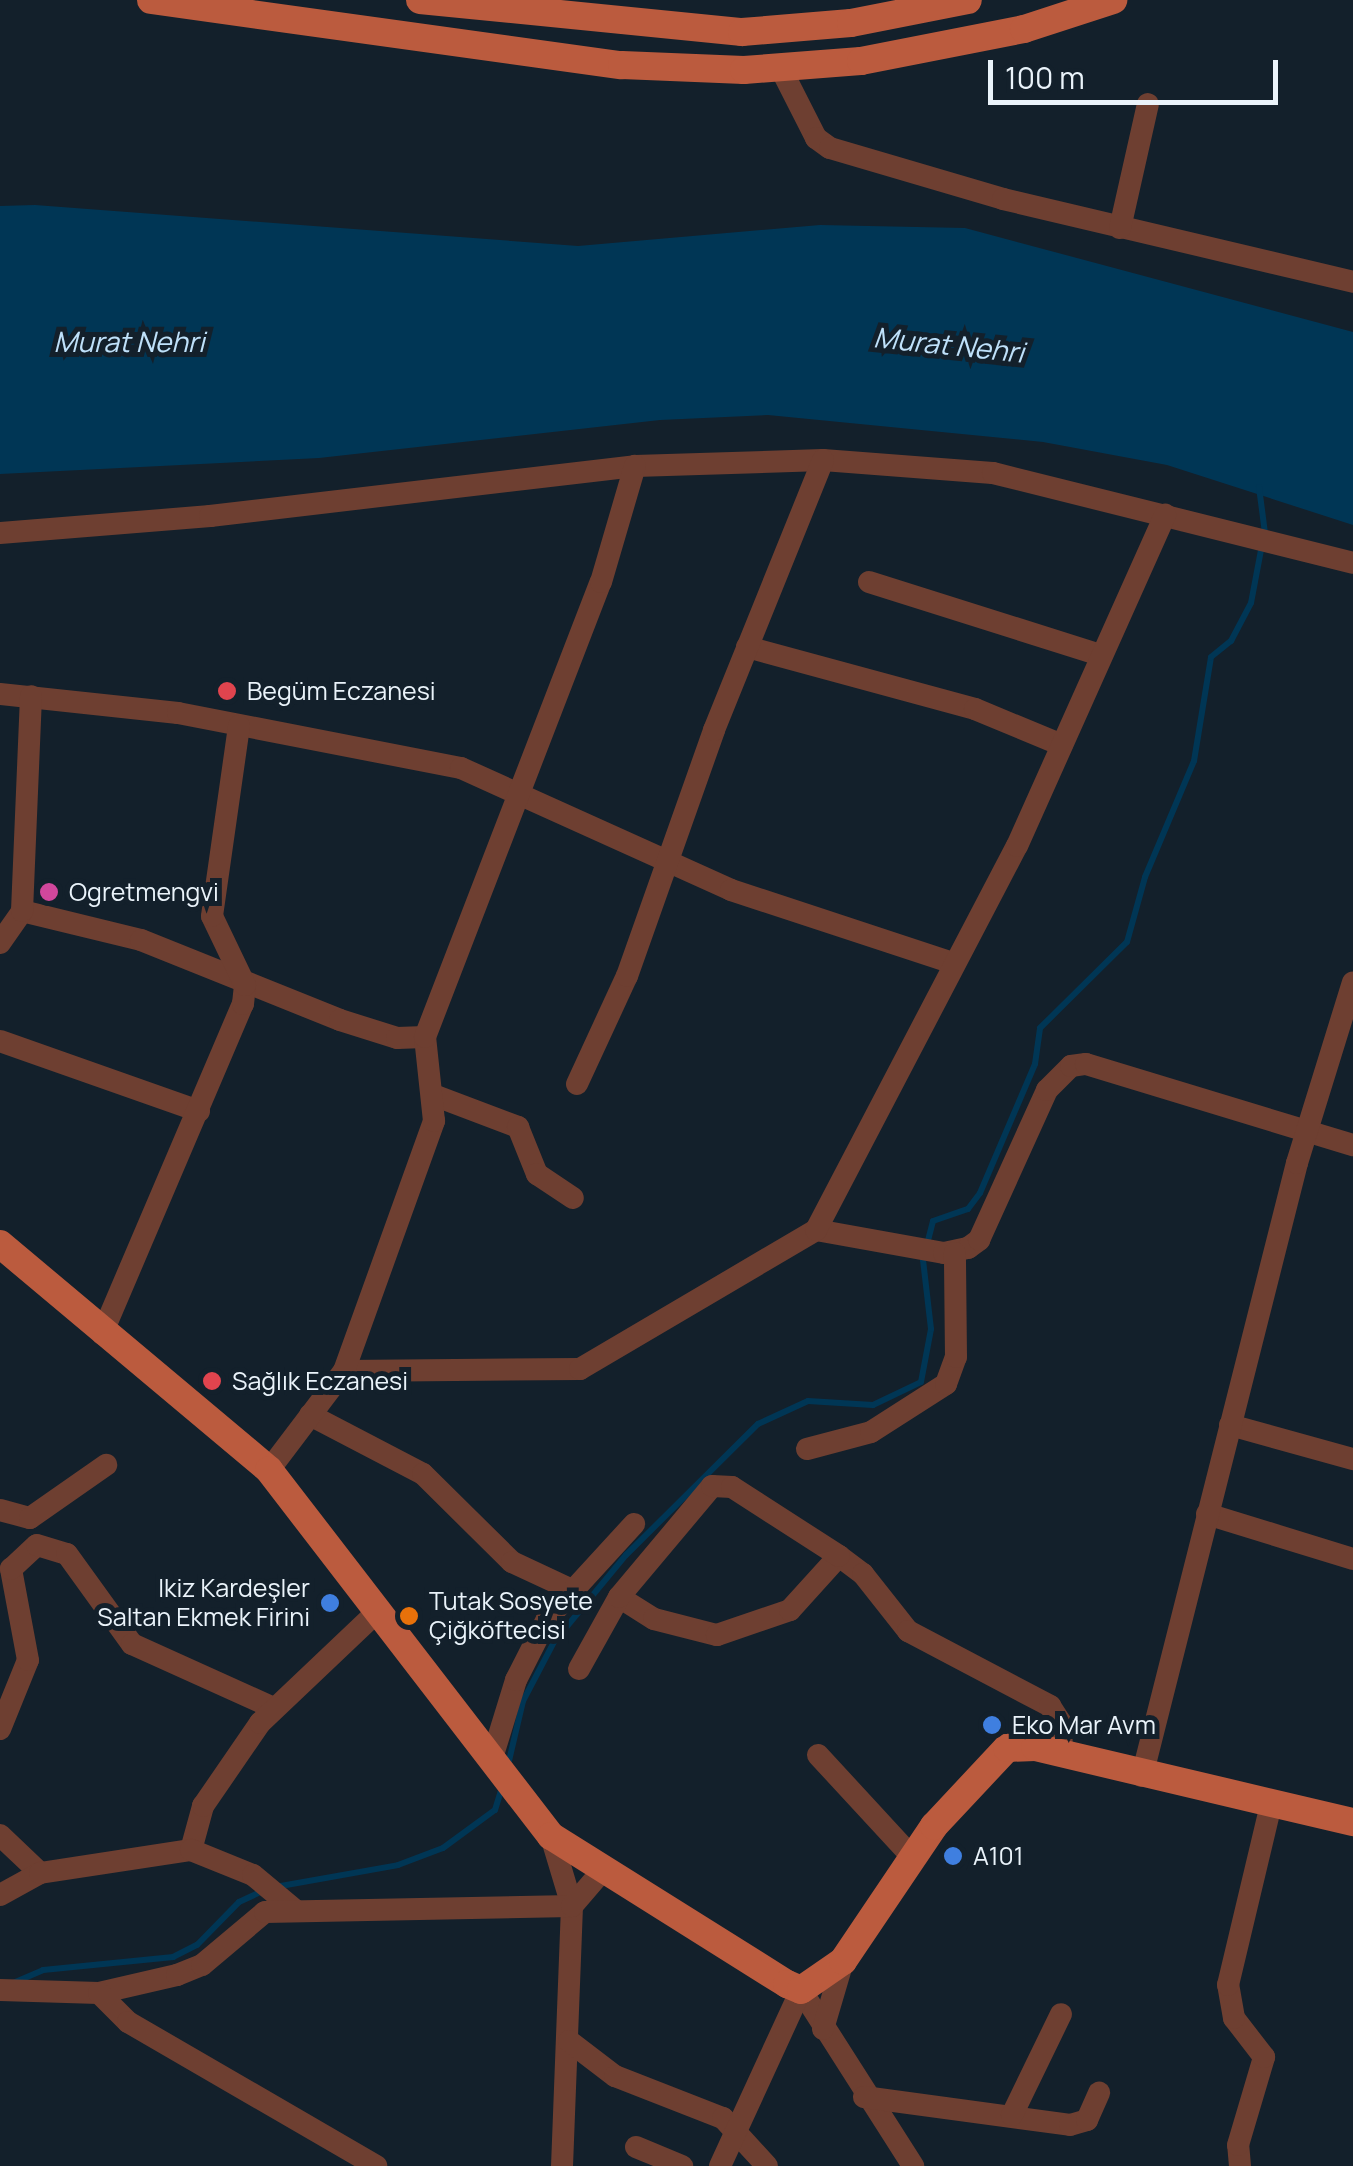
<!DOCTYPE html>
<html>
<head>
<meta charset="utf-8">
<style>
  body { margin:0 }
  #map { position:relative; width:1353px; height:2166px; overflow:hidden; background:#13202b; font-family:Manrope,sans-serif }
  div>[style] { position:absolute }
  .water>* { inset:0; background:#003655 }
  .stream>* { height:6px; margin:-3px; padding:0 3px; transform-origin:3px; border-radius:3px; background:#003655 }
  .minor>* { height:22px; margin:-11px; padding:0 11px; transform-origin:11px; border-radius:11px; background:#6e3f31 }
  .major>* { height:28px; margin:-14px; padding:0 14px; transform-origin:14px; border-radius:14px; background:#bb5b3e }
  .dots>* { width:28px; height:28px; translate:-50% -50%; box-sizing:border-box; border:5px solid #13202b; border-radius:50% }
  span { translate:-50% -50%; white-space:nowrap; text-align:center; line-height:1.15; -webkit-text-stroke:10px #13202b; paint-order:stroke }
  .poi-label { font-size:25px; color:#eaf3fa }
  .left { translate:0 -50%; text-align:left }
  .right { translate:-100% -50%; text-align:right }
  .water-label { font-size:28px; color:#bfe1fa; font-style:italic }
  .scale { position:absolute; left:988px; top:60px; width:290px; height:45px; box-sizing:border-box; border:5px solid #eaf3fa; border-top:0; padding-left:12px; font-size:30px; line-height:35px; white-space:nowrap; color:#eaf3fa; -webkit-text-stroke:8px #13202b; paint-order:stroke }
</style>
</head>
<body>
<div id="map">
  <div class="water">
    <div style="clip-path:polygon(35px 205px,578px 246px,820px 225px,965px 228px,1353px 332px,1353px 525px,1167px 465px,1043px 442px,768px 415px,660px 420px,319px 458px,0 474px,0 206px)"></div>
  </div>
  <div class="stream">
    <div style="left:1259px;top:487px;width:46px;rotate:82.6deg"></div>
    <div style="left:508px;top:1765px;width:66px;rotate:-76.8deg"></div>
    <div style="left:523px;top:1701px;width:67px;rotate:-62.3deg"></div>
    <div style="left:554px;top:1642px;width:113px;rotate:-50.4deg"></div>
    <div style="left:626px;top:1555px;width:186px;rotate:-44.8deg"></div>
    <div style="left:758px;top:1424px;width:55px;rotate:-24.7deg"></div>
    <div style="left:808px;top:1401px;width:65px;rotate:3.5deg"></div>
    <div style="left:873px;top:1405px;width:53px;rotate:-25.6deg"></div>
    <div style="left:921px;top:1382px;width:54px;rotate:-79.3deg"></div>
    <div style="left:931px;top:1329px;width:69px;rotate:-96.6deg"></div>
    <div style="left:923px;top:1260px;width:40px;rotate:-75.6deg"></div>
    <div style="left:933px;top:1221px;width:37px;rotate:-19deg"></div>
    <div style="left:968px;top:1209px;width:20px;rotate:-53deg"></div>
    <div style="left:980px;top:1193px;width:140px;rotate:-66.9deg"></div>
    <div style="left:1035px;top:1064px;width:36px;rotate:-82deg"></div>
    <div style="left:1040px;top:1028px;width:122px;rotate:-44.7deg"></div>
    <div style="left:1127px;top:942px;width:67px;rotate:-74.5deg"></div>
    <div style="left:1145px;top:877px;width:126px;rotate:-67.1deg"></div>
    <div style="left:1194px;top:761px;width:105px;rotate:-80.7deg"></div>
    <div style="left:1211px;top:657px;width:26px;rotate:-39deg"></div>
    <div style="left:1231px;top:641px;width:43px;rotate:-62.2deg"></div>
    <div style="left:1251px;top:603px;width:59px;rotate:-79.3deg"></div>
    <div style="left:275px;top:1887px;width:125px;rotate:-10.1deg"></div>
    <div style="left:398px;top:1865px;width:48px;rotate:-20.7deg"></div>
    <div style="left:443px;top:1848px;width:64px;rotate:-36.2deg"></div>
    <div style="left:495px;top:1810px;width:24px;rotate:-73deg"></div>
    <div style="left:13px;top:1983px;width:33px;rotate:-23deg"></div>
    <div style="left:43px;top:1970px;width:131px;rotate:-5.7deg"></div>
    <div style="left:173px;top:1957px;width:27px;rotate:-27deg"></div>
    <div style="left:197px;top:1945px;width:60px;rotate:-45.7deg"></div>
    <div style="left:239px;top:1902px;width:26px;rotate:-25deg"></div>
  </div>
  <div class="minor">
    <div style="left:780px;top:67px;width:80px;rotate:63.1deg"></div>
    <div style="left:816px;top:138px;width:17px;rotate:36deg"></div>
    <div style="left:830px;top:148px;width:180px;rotate:16.4deg"></div>
    <div style="left:1003px;top:199px;width:360px;rotate:13.3deg"></div>
    <div style="left:1120px;top:228px;width:127px;rotate:-77.3deg"></div>
    <div style="left:0;top:533px;width:211px;rotate:-4.6deg"></div>
    <div style="left:210px;top:516px;width:428px;rotate:-6.7deg"></div>
    <div style="left:635px;top:466px;width:188px;rotate:-1.8deg"></div>
    <div style="left:823px;top:460px;width:170px;rotate:4.4deg"></div>
    <div style="left:993px;top:473px;width:371px;rotate:14deg"></div>
    <div style="left:869px;top:582px;width:240px;rotate:17.5deg"></div>
    <div style="left:747px;top:647px;width:236px;rotate:15.2deg"></div>
    <div style="left:975px;top:709px;width:94px;rotate:22.5deg"></div>
    <div style="left:0;top:694px;width:179px;rotate:6.1deg"></div>
    <div style="left:178px;top:713px;width:288px;rotate:11deg"></div>
    <div style="left:461px;top:768px;width:296px;rotate:24.3deg"></div>
    <div style="left:731px;top:890px;width:234px;rotate:18.2deg"></div>
    <div style="left:22px;top:911px;width:122px;rotate:13.7deg"></div>
    <div style="left:141px;top:940px;width:214px;rotate:21.9deg"></div>
    <div style="left:340px;top:1020px;width:60px;rotate:17.5deg"></div>
    <div style="left:397px;top:1038px;width:28px;rotate:-2deg"></div>
    <div style="left:0;top:943px;width:39px;rotate:-55deg"></div>
    <div style="left:22px;top:911px;width:215px;rotate:-87.6deg"></div>
    <div style="left:0;top:1041px;width:211px;rotate:19.4deg"></div>
    <div style="left:577px;top:1084px;width:119px;rotate:-65.2deg"></div>
    <div style="left:627px;top:976px;width:261px;rotate:-70.5deg"></div>
    <div style="left:714px;top:730px;width:291px;rotate:-68deg"></div>
    <div style="left:436px;top:1096px;width:88px;rotate:20.7deg"></div>
    <div style="left:518px;top:1127px;width:51px;rotate:68deg"></div>
    <div style="left:537px;top:1174px;width:43px;rotate:33.7deg"></div>
    <div style="left:816px;top:1230px;width:130px;rotate:10.2deg"></div>
    <div style="left:944px;top:1253px;width:25px;rotate:-12deg"></div>
    <div style="left:968px;top:1248px;width:14px;rotate:-36deg"></div>
    <div style="left:979px;top:1240px;width:165px;rotate:-65.6deg"></div>
    <div style="left:1047px;top:1090px;width:34px;rotate:-45deg"></div>
    <div style="left:1071px;top:1066px;width:15px;rotate:-8deg"></div>
    <div style="left:1086px;top:1064px;width:279px;rotate:16.9deg"></div>
    <div style="left:102px;top:1334px;width:359px;rotate:-66.9deg"></div>
    <div style="left:243px;top:1004px;width:19px;rotate:-84deg"></div>
    <div style="left:245px;top:985px;width:76px;rotate:-115.6deg"></div>
    <div style="left:212px;top:916px;width:192px;rotate:-81.9deg"></div>
    <div style="left:344px;top:1371px;width:236px;rotate:-0.5deg"></div>
    <div style="left:580px;top:1369px;width:274px;rotate:-30.5deg"></div>
    <div style="left:816px;top:1230px;width:433px;rotate:-62.4deg"></div>
    <div style="left:1017px;top:846px;width:363px;rotate:-65.9deg"></div>
    <div style="left:310px;top:1415px;width:127px;rotate:27.6deg"></div>
    <div style="left:423px;top:1474px;width:125px;rotate:44.7deg"></div>
    <div style="left:512px;top:1562px;width:66px;rotate:25deg"></div>
    <div style="left:1230px;top:1425px;width:128px;rotate:15.5deg"></div>
    <div style="left:807px;top:1449px;width:66px;rotate:-14.9deg"></div>
    <div style="left:871px;top:1432px;width:89px;rotate:-32.6deg"></div>
    <div style="left:946px;top:1384px;width:29px;rotate:-70deg"></div>
    <div style="left:956px;top:1357px;width:104px;rotate:-90.6deg"></div>
    <div style="left:269px;top:1470px;width:124px;rotate:-52.9deg"></div>
    <div style="left:344px;top:1371px;width:266px;rotate:-70.2deg"></div>
    <div style="left:434px;top:1121px;width:84px;rotate:-96.1deg"></div>
    <div style="left:425px;top:1037px;width:488px;rotate:-68.9deg"></div>
    <div style="left:601px;top:582px;width:121px;rotate:-73.7deg"></div>
    <div style="left:0;top:1510px;width:31px;rotate:15deg"></div>
    <div style="left:30px;top:1518px;width:93px;rotate:-34.9deg"></div>
    <div style="left:1207px;top:1514px;width:153px;rotate:17.1deg"></div>
    <div style="left:619px;top:1597px;width:41px;rotate:32.2deg"></div>
    <div style="left:654px;top:1619px;width:65px;rotate:14.3deg"></div>
    <div style="left:717px;top:1635px;width:77px;rotate:-18.9deg"></div>
    <div style="left:790px;top:1610px;width:73px;rotate:-47.8deg"></div>
    <div style="left:839px;top:1556px;width:30px;rotate:37deg"></div>
    <div style="left:863px;top:1574px;width:73px;rotate:51.7deg"></div>
    <div style="left:908px;top:1631px;width:161px;rotate:27.8deg"></div>
    <div style="left:1050px;top:1706px;width:20px;rotate:57deg"></div>
    <div style="left:1061px;top:1723px;width:32px;rotate:88deg"></div>
    <div style="left:579px;top:1669px;width:82px;rotate:-60.9deg"></div>
    <div style="left:619px;top:1597px;width:145px;rotate:-50deg"></div>
    <div style="left:712px;top:1486px;width:20px;rotate:3deg"></div>
    <div style="left:732px;top:1487px;width:127px;rotate:32.8deg"></div>
    <div style="left:0;top:1729px;width:74px;rotate:-67.9deg"></div>
    <div style="left:28px;top:1660px;width:93px;rotate:-100.6deg"></div>
    <div style="left:11px;top:1569px;width:35px;rotate:-43deg"></div>
    <div style="left:37px;top:1545px;width:31px;rotate:17deg"></div>
    <div style="left:67px;top:1554px;width:111px;rotate:54.2deg"></div>
    <div style="left:132px;top:1644px;width:156px;rotate:24.3deg"></div>
    <div style="left:818px;top:1755px;width:140px;rotate:47.3deg"></div>
    <div style="left:492px;top:1758px;width:82px;rotate:-72.9deg"></div>
    <div style="left:516px;top:1680px;width:68px;rotate:-63.1deg"></div>
    <div style="left:547px;top:1619px;width:129px;rotate:-47.5deg"></div>
    <div style="left:1142px;top:1776px;width:632px;rotate:-75.81deg"></div>
    <div style="left:1297px;top:1163px;width:189px;rotate:-72.8deg"></div>
    <div style="left:0;top:1835px;width:55px;rotate:43.5deg"></div>
    <div style="left:551px;top:1836px;width:73px;rotate:73.3deg"></div>
    <div style="left:572px;top:1906px;width:260px;rotate:92.2deg"></div>
    <div style="left:191px;top:1850px;width:46px;rotate:-74.7deg"></div>
    <div style="left:203px;top:1806px;width:101px;rotate:-55.5deg"></div>
    <div style="left:260px;top:1723px;width:163px;rotate:-43.5deg"></div>
    <div style="left:0;top:1895px;width:46px;rotate:-28.8deg"></div>
    <div style="left:40px;top:1873px;width:153px;rotate:-8.7deg"></div>
    <div style="left:191px;top:1850px;width:67px;rotate:22deg"></div>
    <div style="left:253px;top:1875px;width:55px;rotate:39.8deg"></div>
    <div style="left:0;top:1990px;width:99px;rotate:1.7deg"></div>
    <div style="left:99px;top:1993px;width:80px;rotate:-13deg"></div>
    <div style="left:177px;top:1975px;width:27px;rotate:-22deg"></div>
    <div style="left:202px;top:1965px;width:82px;rotate:-40.1deg"></div>
    <div style="left:265px;top:1912px;width:307px;rotate:-1.1deg"></div>
    <div style="left:572px;top:1906px;width:48px;rotate:-49.3deg"></div>
    <div style="left:801px;top:1990px;width:209px;rotate:57.5deg"></div>
    <div style="left:99px;top:1993px;width:41px;rotate:45deg"></div>
    <div style="left:128px;top:2022px;width:287px;rotate:30.1deg"></div>
    <div style="left:823px;top:2029px;width:71px;rotate:-73.6deg"></div>
    <div style="left:569px;top:2041px;width:58px;rotate:37.3deg"></div>
    <div style="left:615px;top:2076px;width:116px;rotate:21.3deg"></div>
    <div style="left:723px;top:2118px;width:65px;rotate:47.5deg"></div>
    <div style="left:864px;top:2097px;width:208px;rotate:7.7deg"></div>
    <div style="left:1070px;top:2125px;width:18px;rotate:-16deg"></div>
    <div style="left:1087px;top:2120px;width:30px;rotate:-66deg"></div>
    <div style="left:1012px;top:2115px;width:112px;rotate:-64.1deg"></div>
    <div style="left:636px;top:2147px;width:50px;rotate:22.4deg"></div>
    <div style="left:720px;top:2166px;width:194px;rotate:-65.3deg"></div>
    <div style="left:1240px;top:2166px;width:21px;rotate:-95deg"></div>
    <div style="left:1238px;top:2145px;width:92px;rotate:-73.5deg"></div>
    <div style="left:1264px;top:2057px;width:49px;rotate:-127.6deg"></div>
    <div style="left:1234px;top:2018px;width:34px;rotate:-100deg"></div>
    <div style="left:1228px;top:1985px;width:186px;rotate:-76.6deg"></div>
  </div>
  <div class="major">
    <div style="left:151px;top:0;width:475px;rotate:7.9deg"></div>
    <div style="left:622px;top:65px;width:122px;rotate:2.3deg"></div>
    <div style="left:744px;top:70px;width:117px;rotate:-4.4deg"></div>
    <div style="left:861px;top:61px;width:166px;rotate:-11.1deg"></div>
    <div style="left:1024px;top:29px;width:94px;rotate:-18deg"></div>
    <div style="left:420px;top:0;width:324px;rotate:5.7deg"></div>
    <div style="left:742px;top:32px;width:109px;rotate:-4.7deg"></div>
    <div style="left:851px;top:23px;width:119px;rotate:-11.1deg"></div>
    <div style="left:0;top:1244px;width:351px;rotate:40deg"></div>
    <div style="left:269px;top:1470px;width:462px;rotate:52.4deg"></div>
    <div style="left:551px;top:1836px;width:279px;rotate:32.1deg"></div>
    <div style="left:787px;top:1984px;width:15px;rotate:23deg"></div>
    <div style="left:801px;top:1990px;width:51px;rotate:-34.6deg"></div>
    <div style="left:843px;top:1961px;width:163px;rotate:-56deg"></div>
    <div style="left:934px;top:1826px;width:107px;rotate:-46.9deg"></div>
    <div style="left:1007px;top:1748px;width:28px;rotate:-2deg"></div>
    <div style="left:1035px;top:1747px;width:327px;rotate:13.3deg"></div>
  </div>
  <div class="dots">
    <div style="left:227px;top:691px;background:#e0444e"></div>
    <div style="left:49px;top:892px;background:#d1479c"></div>
    <div style="left:212px;top:1381px;background:#e0444e"></div>
    <div style="left:330px;top:1603px;background:#3f7fe0"></div>
    <div style="left:409px;top:1616px;background:#e8710a"></div>
    <div style="left:992px;top:1725px;background:#3f7fe0"></div>
    <div style="left:953px;top:1856px;background:#3f7fe0"></div>
  </div>
  <div class="poi-label">
    <span class="left" style="left:247px;top:691px">Begüm Eczanesi</span>
    <span class="left" style="left:69px;top:892px">Ogretmengvi</span>
    <span class="left" style="left:232px;top:1381px">Sağlık Eczanesi</span>
    <span class="right" style="left:310px;top:1603px">Ikiz Kardeşler<br>Saltan Ekmek Firini</span>
    <span class="left" style="left:429px;top:1616px">Tutak Sosyete<br>Çiğköftecisi</span>
    <span class="left" style="left:1012px;top:1725px">Eko Mar Avm</span>
    <span class="left" style="left:973px;top:1856px">A101</span>
  </div>
  <div class="water-label">
    <span style="left:129px;top:341px">Murat Nehri</span>
    <span style="left:949px;top:344px;rotate:6deg">Murat Nehri</span>
  </div>
  <div class="scale">100 m</div>
</div>
</body>
</html>
